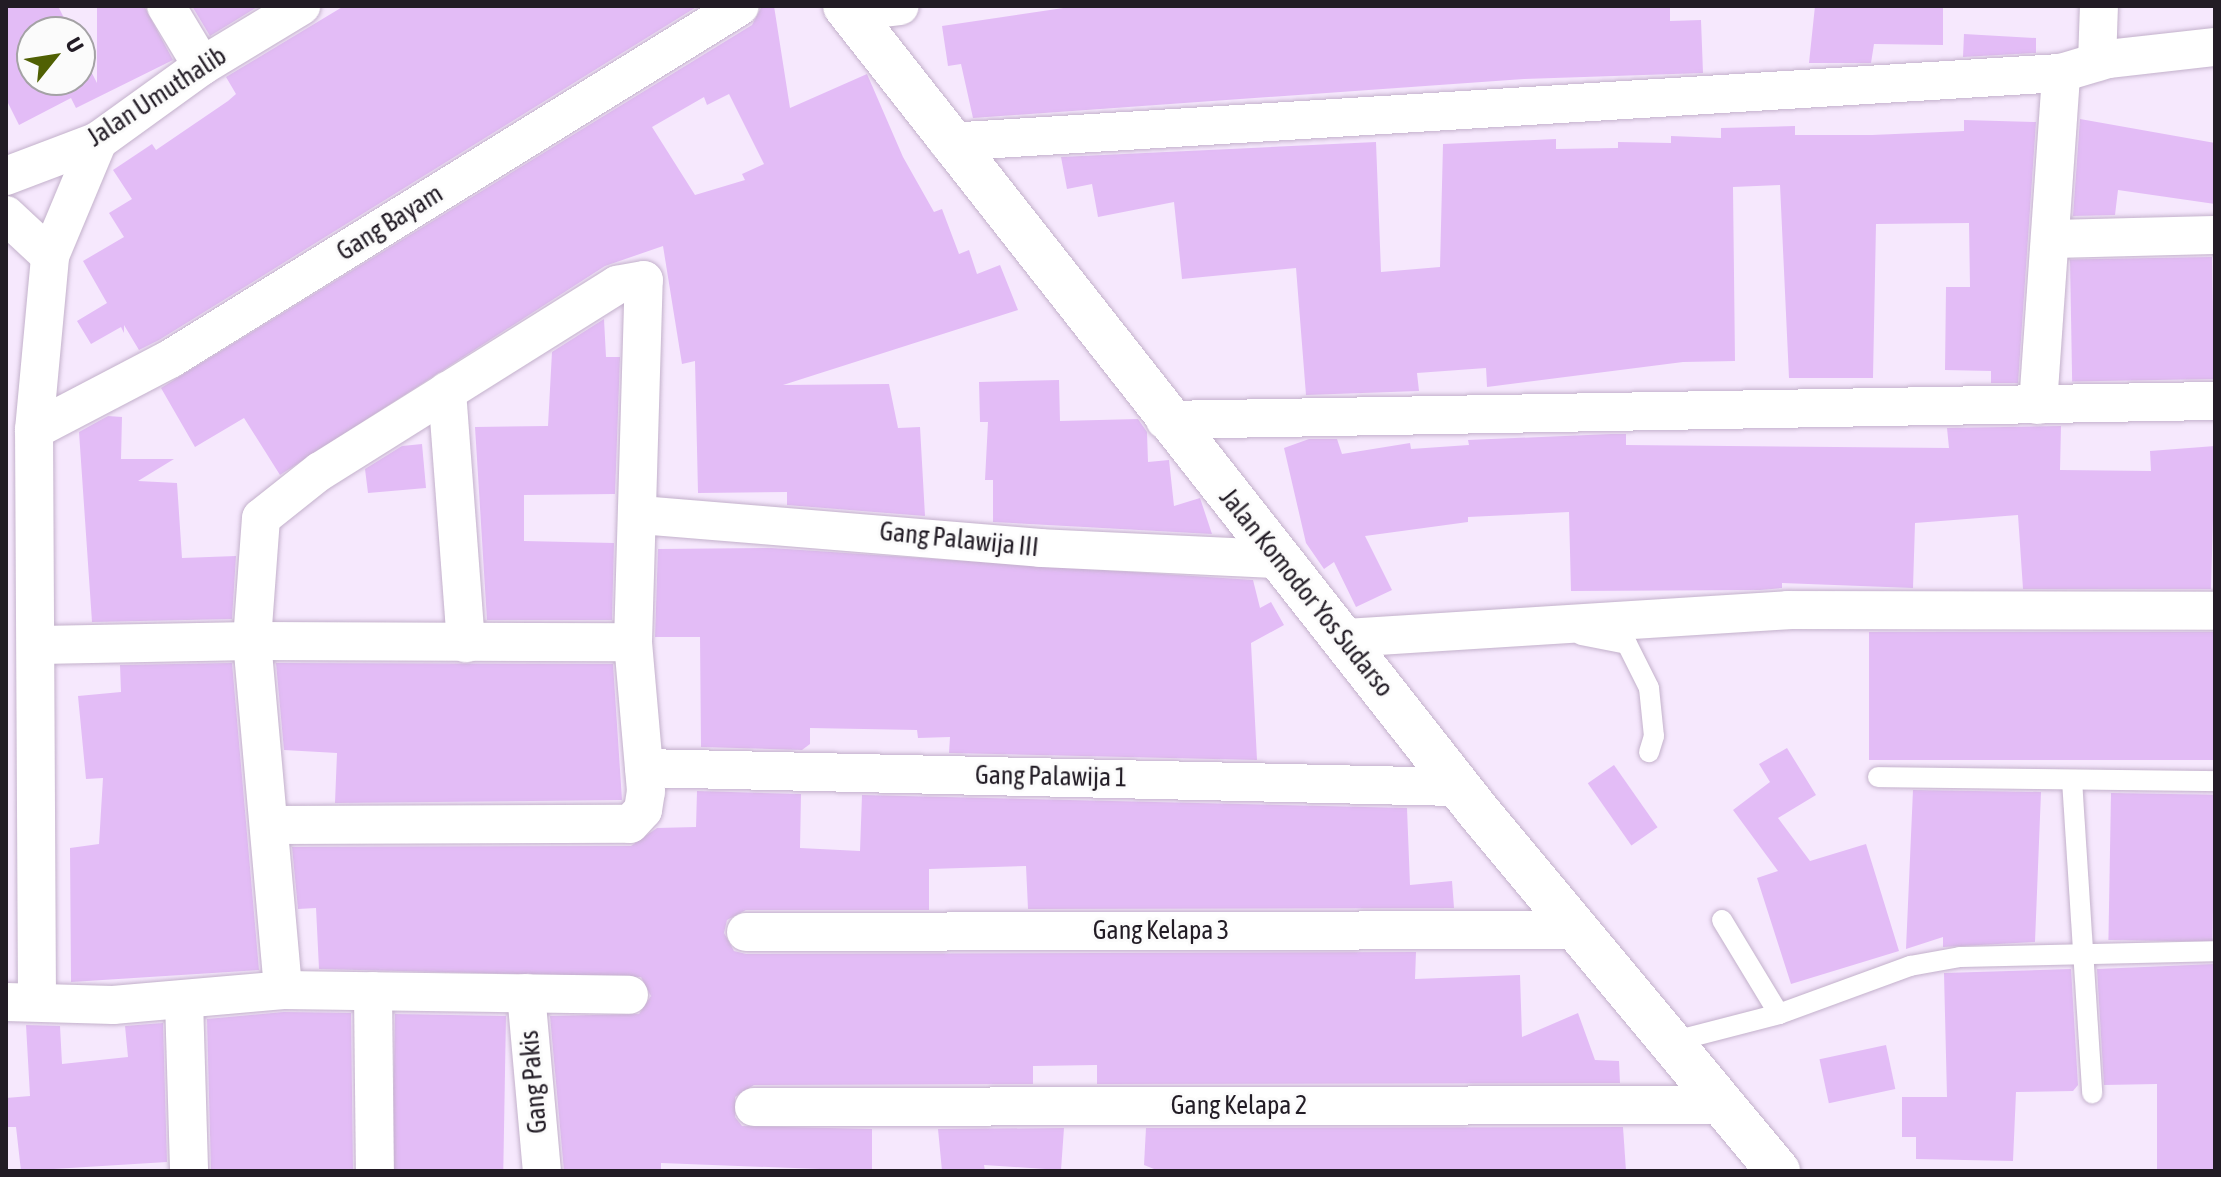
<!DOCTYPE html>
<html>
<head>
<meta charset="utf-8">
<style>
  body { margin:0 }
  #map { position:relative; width:2221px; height:1177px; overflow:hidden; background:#f6e8fd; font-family:"Asap Condensed",sans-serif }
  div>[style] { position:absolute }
  .building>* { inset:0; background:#e3bcf6; transform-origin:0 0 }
  .roads { filter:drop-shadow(0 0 2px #c3b1cb) drop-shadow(0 0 2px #c3b1cb) }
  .lane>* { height:20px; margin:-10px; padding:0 10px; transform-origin:10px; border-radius:10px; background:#fff }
  .street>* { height:38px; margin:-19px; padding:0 19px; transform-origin:19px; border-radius:19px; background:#fff }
  .secondary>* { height:44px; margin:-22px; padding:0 22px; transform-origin:22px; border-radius:22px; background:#fff }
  span { translate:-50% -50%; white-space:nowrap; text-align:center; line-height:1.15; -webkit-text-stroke:6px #fbfbfb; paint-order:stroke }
  .street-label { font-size:26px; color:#221c25 }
  .frame { position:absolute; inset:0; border:8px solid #221c25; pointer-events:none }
  .north { position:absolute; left:16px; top:16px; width:80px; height:80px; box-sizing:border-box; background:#fbfbfb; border:2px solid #a4a2a5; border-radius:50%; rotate:60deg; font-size:22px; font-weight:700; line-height:32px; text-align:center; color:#221c25 }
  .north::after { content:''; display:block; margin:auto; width:28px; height:36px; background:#506003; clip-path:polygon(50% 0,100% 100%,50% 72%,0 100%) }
</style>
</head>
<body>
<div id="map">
  <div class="building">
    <div style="clip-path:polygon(6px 6px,58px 6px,71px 32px,32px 32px,32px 80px,80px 80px,80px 50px,97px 83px,97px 6px,144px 6px,173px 60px,76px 108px,71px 98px,19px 125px,6px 99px)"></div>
    <div style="clip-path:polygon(192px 6px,259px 6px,210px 36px)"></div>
    <div style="clip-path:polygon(344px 6px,698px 6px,159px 340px,139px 350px,124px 325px,124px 333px,121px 327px,91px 344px,77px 321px,107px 303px,83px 261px,124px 237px,109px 213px,132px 199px,113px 170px,152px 144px,156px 150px,228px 101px,236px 94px,226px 77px)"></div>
    <div style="clip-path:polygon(evenodd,762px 6px,774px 6px,790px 108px,867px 74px,903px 157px,934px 212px,942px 209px,959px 254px,969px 250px,977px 274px,1000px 265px,1018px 310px,783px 385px,889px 384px,898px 428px,920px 427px,925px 516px,787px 505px,787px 492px,698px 493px,695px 361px,682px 364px,663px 246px,605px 266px,280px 475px,244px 418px,195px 447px,161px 388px,752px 25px,762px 6px,729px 94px,764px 164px,742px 174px,745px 180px,695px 195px,652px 127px,704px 97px,707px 105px,729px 94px)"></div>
    <div style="clip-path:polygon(1077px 6px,1670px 6px,1670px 21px,1701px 20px,1703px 73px,1524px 79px,973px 118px,961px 64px,948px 66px,942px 26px)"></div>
    <div style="clip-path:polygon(1815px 6px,1943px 6px,1943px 45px,1874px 44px,1871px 63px,1809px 63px)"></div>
    <div style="clip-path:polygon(1964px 34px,2036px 38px,2036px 53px,1963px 57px)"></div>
    <div style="clip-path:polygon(2080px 119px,2215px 143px,2215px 204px,2118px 190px,2115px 215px,2073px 216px)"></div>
    <div style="clip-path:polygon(1964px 120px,2036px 122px,2018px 383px,1991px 383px,1991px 371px,1945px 370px,1946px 287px,1970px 287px,1969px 223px,1876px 224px,1873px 378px,1789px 378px,1780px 185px,1733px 187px,1735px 361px,1683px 362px,1487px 387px,1486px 368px,1417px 373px,1419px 391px,1306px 395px,1296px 268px,1182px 279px,1174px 202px,1098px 217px,1092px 184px,1067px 189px,1061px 157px,1376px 142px,1381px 272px,1440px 267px,1443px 144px,1556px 139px,1556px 149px,1618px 148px,1618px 142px,1671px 143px,1671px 136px,1721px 138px,1721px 128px,1795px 126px,1795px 135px,1872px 135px,1964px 131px)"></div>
    <div style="left:2212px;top:257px;width:122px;height:142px;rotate:89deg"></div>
    <div style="clip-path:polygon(604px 319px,606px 357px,620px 357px,615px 494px,524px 495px,524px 541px,614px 543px,612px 620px,487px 620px,475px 427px,548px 426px,552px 352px)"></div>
    <div style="clip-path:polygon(1059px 380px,1060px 421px,1138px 419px,1147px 432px,1148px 462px,1169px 460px,1174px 506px,1200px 498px,1212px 534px,993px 522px,993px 480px,985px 480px,988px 422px,980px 422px,979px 382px)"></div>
    <div style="clip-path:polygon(108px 416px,122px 417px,121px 459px,174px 459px,138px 481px,177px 483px,182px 558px,236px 556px,232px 619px,92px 622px,79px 432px)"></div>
    <div style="clip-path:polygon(2061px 426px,2060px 470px,2151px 471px,2150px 451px,2215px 446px,2211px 589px,2023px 589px,2018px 515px,1915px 523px,1913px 588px,1782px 583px,1782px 588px,1760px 590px,1571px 591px,1569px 512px,1468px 517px,1468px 522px,1365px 536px,1392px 590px,1356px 607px,1334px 562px,1324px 569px,1306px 543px,1284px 448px,1309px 439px,1337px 439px,1342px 454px,1410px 443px,1411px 449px,1469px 445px,1468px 440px,1611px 434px,1626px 434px,1626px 445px,1949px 448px,1947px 428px)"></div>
    <div style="clip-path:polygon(422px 444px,426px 488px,368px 493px,365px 469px,402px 446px)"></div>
    <div style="clip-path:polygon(771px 548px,1253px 580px,1260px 608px,1271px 602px,1284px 625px,1251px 643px,1257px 760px,949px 753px,950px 737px,918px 738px,917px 730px,810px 728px,810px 744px,802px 750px,701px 747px,700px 637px,655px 637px,658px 549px)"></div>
    <div style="left:1869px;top:632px;width:346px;height:128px"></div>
    <div style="clip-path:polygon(232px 663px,259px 970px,71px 982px,70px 848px,99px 844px,103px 778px,86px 779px,78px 696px,121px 692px,120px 665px)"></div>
    <div style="clip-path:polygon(276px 663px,613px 664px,622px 800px,335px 803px,337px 753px,284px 750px)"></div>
    <div style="clip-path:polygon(1787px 748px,1816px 795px,1778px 818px,1810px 861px,1866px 844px,1899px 951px,1791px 984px,1757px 878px,1778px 871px,1733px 810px,1770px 782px,1759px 764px)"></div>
    <div style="left:1614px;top:765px;width:76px;height:32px;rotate:55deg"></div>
    <div style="clip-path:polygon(1913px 790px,2041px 792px,2035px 942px,1943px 947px,1943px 937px,1906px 949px)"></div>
    <div style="clip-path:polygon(697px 791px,801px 794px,800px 848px,860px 851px,862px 795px,1407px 808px,1410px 885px,1452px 881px,1454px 908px,1028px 909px,1026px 866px,929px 869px,929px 910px,746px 910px,727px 920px,724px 933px,734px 951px,746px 954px,1416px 952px,1415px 979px,1520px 975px,1522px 1037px,1578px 1013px,1595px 1060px,1619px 1061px,1620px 1083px,1097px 1084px,1097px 1065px,1033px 1066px,1033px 1084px,754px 1085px,735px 1097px,735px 1117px,742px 1126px,872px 1129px,872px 1171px,661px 1163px,661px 1170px,564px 1171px,550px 1016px,639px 1014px,651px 996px,641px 977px,319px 969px,316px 908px,298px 909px,292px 847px,631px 846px,657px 828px,696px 827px)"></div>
    <div style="left:2111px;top:793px;width:104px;height:147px;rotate:1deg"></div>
    <div style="clip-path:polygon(2215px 964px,2215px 1171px,2157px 1171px,2157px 1084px,2104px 1085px,2097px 969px)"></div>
    <div style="clip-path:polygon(2071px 969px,2078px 1085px,2073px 1091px,2016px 1092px,2013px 1161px,1916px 1159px,1916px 1137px,1902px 1137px,1902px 1097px,1947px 1097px,1944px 973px)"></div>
    <div style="clip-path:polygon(284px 1012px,351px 1013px,353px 1171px,211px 1171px,207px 1019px)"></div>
    <div style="left:395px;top:1014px;width:111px;height:157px;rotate:1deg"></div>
    <div style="clip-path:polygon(163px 1023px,167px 1162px,21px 1171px,16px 1127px,6px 1127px,6px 1098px,30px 1096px,26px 1025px,60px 1026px,62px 1064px,128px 1057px,125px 1026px)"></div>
    <div style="left:1886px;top:1045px;width:45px;height:68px;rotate:78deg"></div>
    <div style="clip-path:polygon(1623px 1127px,1626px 1171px,1159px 1171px,1144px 1165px,1146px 1128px)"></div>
    <div style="clip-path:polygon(1064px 1128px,1061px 1170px,984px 1165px,985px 1171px,942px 1171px,938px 1129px)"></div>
  </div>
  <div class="roads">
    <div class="lane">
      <div style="left:1581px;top:635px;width:47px;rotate:11.1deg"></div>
      <div style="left:1627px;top:644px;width:49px;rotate:63.4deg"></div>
      <div style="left:1649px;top:688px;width:48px;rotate:84.1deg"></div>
      <div style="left:1654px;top:736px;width:17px;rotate:107deg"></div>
      <div style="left:1878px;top:777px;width:337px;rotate:0.7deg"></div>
      <div style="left:2072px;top:780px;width:314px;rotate:86.3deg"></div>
      <div style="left:1722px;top:920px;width:110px;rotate:58.8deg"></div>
      <div style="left:1671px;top:1042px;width:112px;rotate:-14.5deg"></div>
      <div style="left:1779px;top:1014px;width:140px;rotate:-20.1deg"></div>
      <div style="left:1910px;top:966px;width:51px;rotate:-10.2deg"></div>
      <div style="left:1960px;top:957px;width:255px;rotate:-1.3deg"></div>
    </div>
    <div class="street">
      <div style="left:166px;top:6px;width:70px;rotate:59deg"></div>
      <div style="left:850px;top:12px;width:50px;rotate:-6.8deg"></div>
      <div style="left:2097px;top:62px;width:56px;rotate:-88deg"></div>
      <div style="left:948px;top:142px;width:1115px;rotate:-3.55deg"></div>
      <div style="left:2061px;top:73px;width:49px;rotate:-16.6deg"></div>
      <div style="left:2108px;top:59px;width:108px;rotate:-6.4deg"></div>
      <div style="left:6px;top:176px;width:98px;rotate:-20.8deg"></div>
      <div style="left:98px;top:141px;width:128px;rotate:-35.8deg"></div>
      <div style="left:202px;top:66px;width:116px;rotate:-31.2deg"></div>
      <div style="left:6px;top:215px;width:60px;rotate:43deg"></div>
      <div style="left:2052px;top:239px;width:163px;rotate:-1.4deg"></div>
      <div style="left:447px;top:391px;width:253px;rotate:85.7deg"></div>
      <div style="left:2038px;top:405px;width:333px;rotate:-86deg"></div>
      <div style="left:1165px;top:420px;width:1050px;rotate:-1.04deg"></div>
      <div style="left:34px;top:430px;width:153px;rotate:-27.6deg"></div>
      <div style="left:170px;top:359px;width:670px;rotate:-31.77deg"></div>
      <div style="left:641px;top:515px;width:400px;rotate:4.7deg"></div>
      <div style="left:1040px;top:548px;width:237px;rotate:2.7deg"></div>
      <div style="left:1345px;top:638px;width:444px;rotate:-3.6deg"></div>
      <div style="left:1788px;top:610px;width:427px;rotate:0.1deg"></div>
      <div style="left:39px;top:645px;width:213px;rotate:-1.1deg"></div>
      <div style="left:252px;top:641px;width:381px;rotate:0.2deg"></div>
      <div style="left:633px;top:642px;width:362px;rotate:-88.3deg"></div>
      <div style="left:644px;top:280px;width:27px;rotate:170deg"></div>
      <div style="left:617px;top:285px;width:350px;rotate:147.9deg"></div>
      <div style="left:320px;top:471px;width:75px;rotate:141.5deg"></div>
      <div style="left:261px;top:518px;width:123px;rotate:94.2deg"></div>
      <div style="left:252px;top:641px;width:350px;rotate:84.9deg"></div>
      <div style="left:644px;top:768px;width:815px;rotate:1.34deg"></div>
      <div style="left:272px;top:825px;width:358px;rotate:-0.2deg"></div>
      <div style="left:630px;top:824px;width:19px;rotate:-47deg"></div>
      <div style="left:643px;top:810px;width:19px;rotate:-81deg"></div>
      <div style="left:646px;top:791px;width:150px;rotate:-95deg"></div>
      <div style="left:746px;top:932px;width:831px;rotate:-0.14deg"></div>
      <div style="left:373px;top:991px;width:180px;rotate:89.4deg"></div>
      <div style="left:526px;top:993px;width:179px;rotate:84.9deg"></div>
      <div style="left:37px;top:1000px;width:570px;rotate:-90.3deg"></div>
      <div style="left:34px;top:430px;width:175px;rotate:-84.7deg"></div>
      <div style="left:50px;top:256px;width:125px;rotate:-67.3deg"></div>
      <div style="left:184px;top:1000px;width:171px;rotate:88.3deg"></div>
      <div style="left:6px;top:1002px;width:107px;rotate:1.6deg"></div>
      <div style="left:113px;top:1005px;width:171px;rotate:-5deg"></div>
      <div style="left:283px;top:990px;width:346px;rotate:0.8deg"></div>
      <div style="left:754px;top:1107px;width:969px;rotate:-0.12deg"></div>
    </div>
    <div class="secondary">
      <div style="left:845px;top:6px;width:1024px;rotate:51.82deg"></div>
      <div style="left:1478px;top:811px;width:469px;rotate:50.2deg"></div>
    </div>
  </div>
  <div class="street-label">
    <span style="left:157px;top:97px;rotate:-33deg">Jalan Umuthalib</span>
    <span style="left:390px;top:223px;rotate:-32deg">Gang Bayam</span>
    <span style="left:959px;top:540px;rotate:6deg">Gang Palawija III</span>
    <span style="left:1306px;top:593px;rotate:51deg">Jalan Komodor Yos Sudarso</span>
    <span style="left:1051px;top:777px;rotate:1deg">Gang Palawija 1</span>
    <span style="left:1161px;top:931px">Gang Kelapa 3</span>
    <span style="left:534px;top:1082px;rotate:-95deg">Gang Pakis</span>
    <span style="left:1239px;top:1106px">Gang Kelapa 2</span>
  </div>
  <div class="frame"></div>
  <div class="north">U</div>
</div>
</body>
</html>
